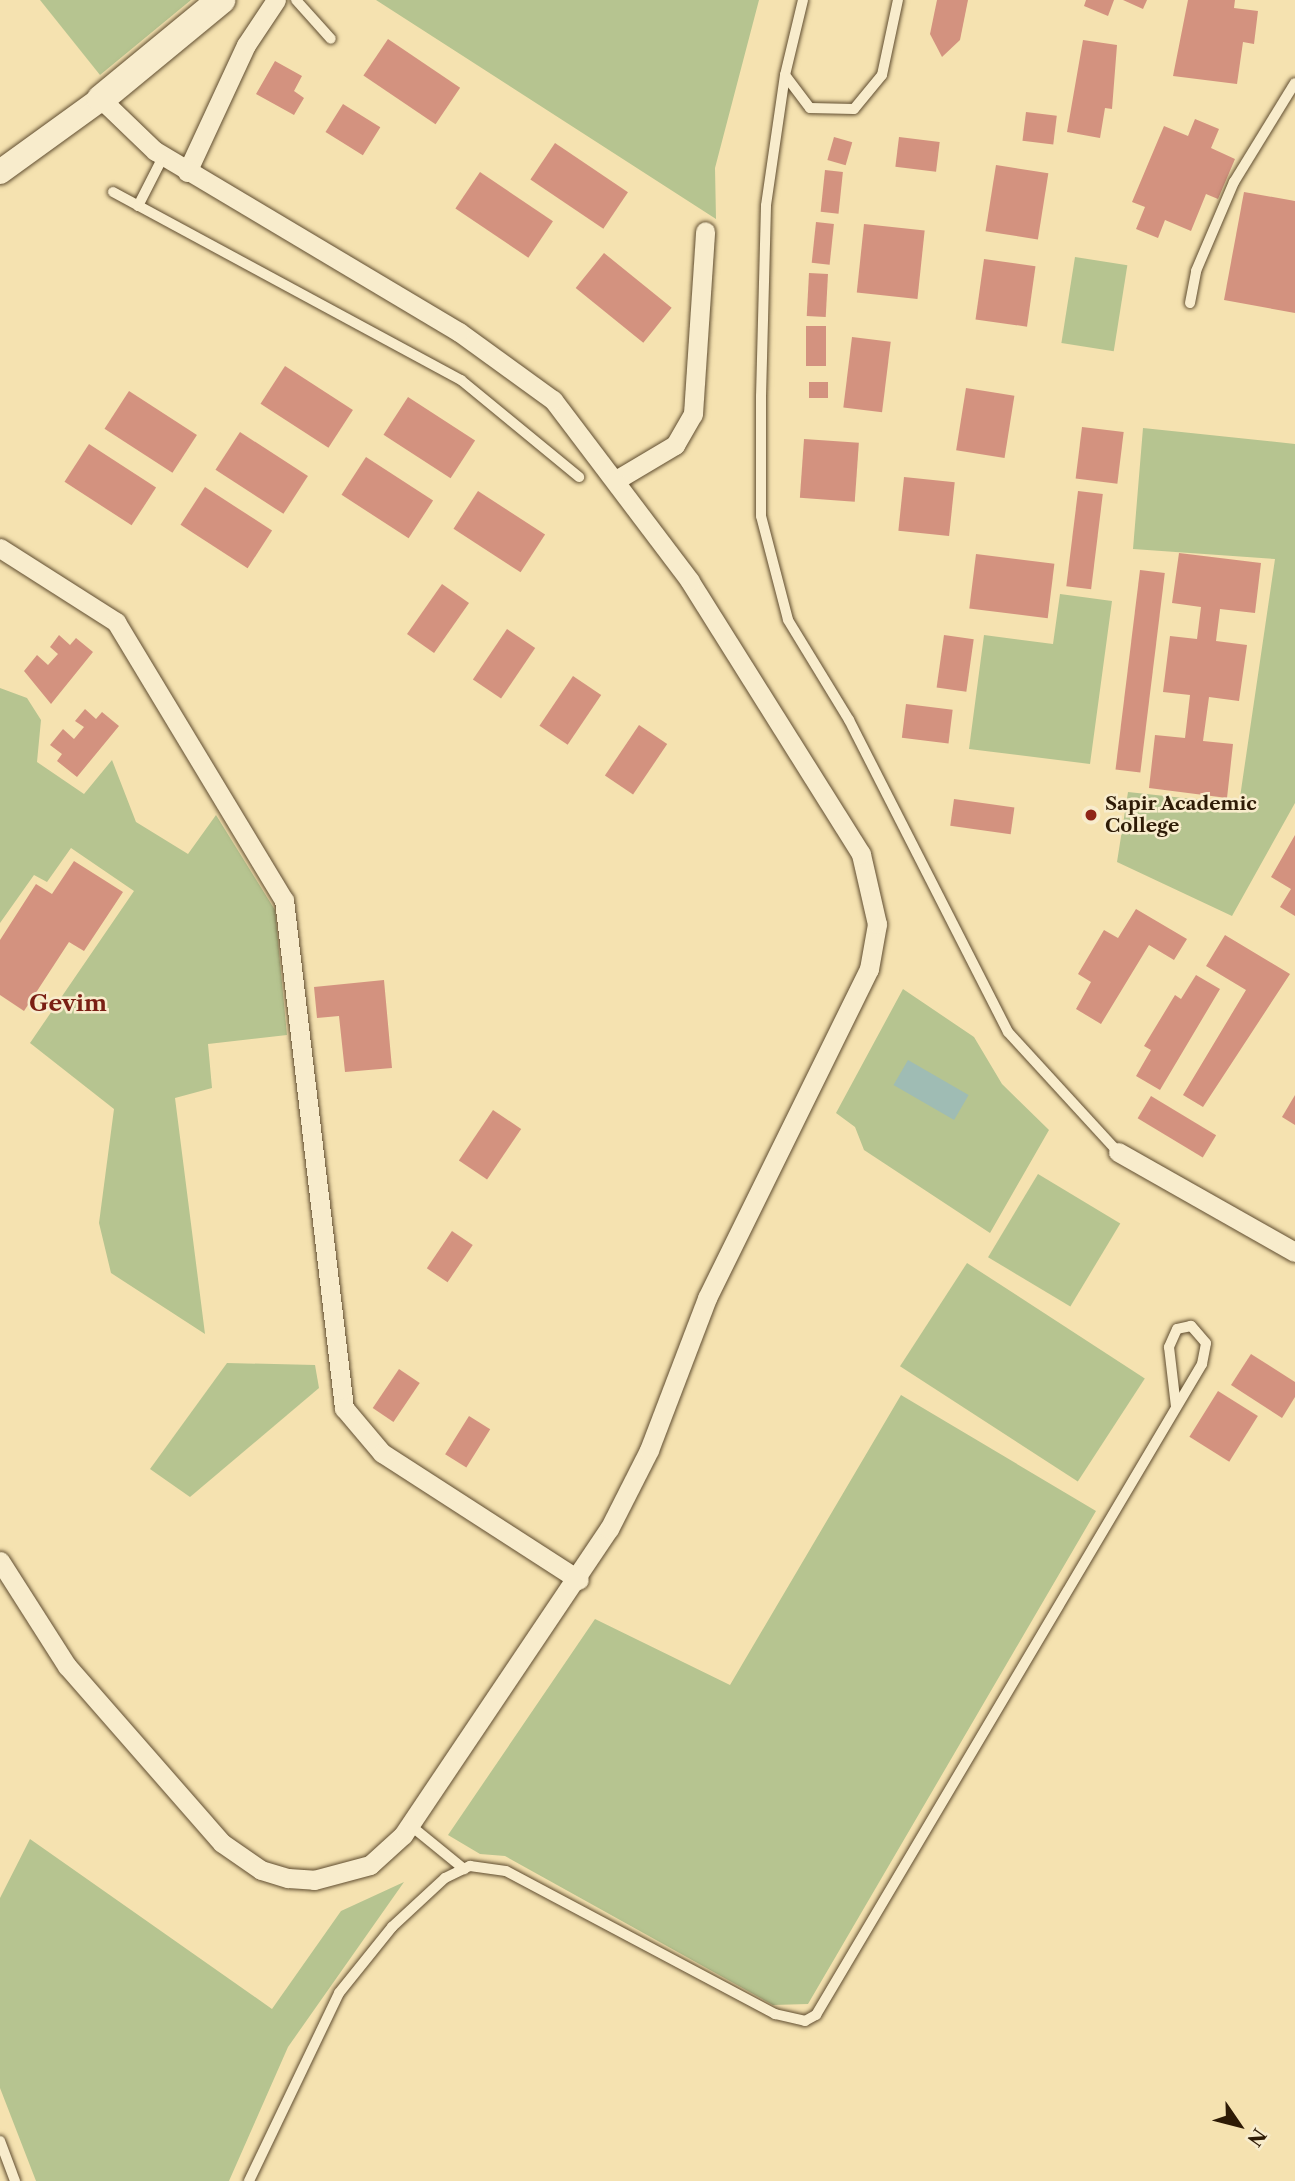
<!DOCTYPE html>
<html>
<head>
<meta charset="utf-8">
<style>
  body { margin:0 }
  #map { position:relative; width:1295px; height:2181px; overflow:hidden; background:#f5e2b0; font-family:"Libre Caslon Text",serif }
  div>[style] { position:absolute }
  .green>* { inset:0; background:#b6c490; transform-origin:0 0 }
  .water>* { inset:0; background:#9fbcb4; transform-origin:0 0 }
  .building>* { inset:0; background:#d3927f; transform-origin:0 0 }
  .roads { filter:drop-shadow(0 0 2px #604d30) drop-shadow(0 0 2px #604d30) }
  .service>* { height:10px; margin:-5px; padding:0 5px; transform-origin:5px; border-radius:5px; background:#f8eccc }
  .minor>* { height:19px; margin:-9.5px; padding:0 9.5px; transform-origin:9.5px; border-radius:9.5px; background:#f8eccc }
  .tertiary>* { height:24px; margin:-12px; padding:0 12px; transform-origin:12px; border-radius:12px; background:#f8eccc }
  .secondary>* { height:28px; margin:-14px; padding:0 14px; transform-origin:14px; border-radius:14px; background:#f8eccc }
  .dots>* { width:19px; height:19px; translate:-50% -50%; box-sizing:border-box; border:4px solid #f8eccc; border-radius:50% }
  span { translate:-50% -50%; white-space:nowrap; text-align:center; line-height:1.15; -webkit-text-stroke:5px #f8eccc; paint-order:stroke }
  .poi-label { font-size:19px; color:#2e1b06; font-weight:700 }
  .left { translate:0 -50%; text-align:left }
  .quarter-label { font-size:23px; color:#7a1f14; font-weight:700 }
  .north { position:absolute; left:1204px; top:2090px; width:70px; height:70px; -webkit-text-stroke:5px #f8eccc; paint-order:stroke; rotate:125deg; font-size:19px; font-weight:700; line-height:28px; text-align:center; color:#2e1b06 }
  .north::after { content:''; display:block; margin:auto; width:24px; height:32px; background:#2e1b06; clip-path:polygon(50% 0,100% 100%,50% 72%,0 100%) }
</style>
</head>
<body>
<div id="map">
  <div class="green">
    <div style="clip-path:polygon(40px 0,191px 0,100px 75px)"></div>
    <div style="clip-path:polygon(376px 0,759px 0,715px 168px,716px 219px)"></div>
    <div style="left:1075px;top:257px;width:53px;height:87px;rotate:9deg"></div>
    <div style="clip-path:polygon(1143px 428px,1295px 444px,1295px 803px,1232px 916px,1117px 862px,1128px 792px,1239px 804px,1275px 559px,1133px 549px)"></div>
    <div style="clip-path:polygon(1060px 594px,1112px 601px,1090px 764px,969px 749px,984px 635px,1053px 644px)"></div>
    <div style="clip-path:polygon(0 688px,27px 698px,41px 720px,37px 762px,84px 794px,112px 760px,136px 822px,188px 854px,216px 815px,275px 910px,287px 1035px,208px 1044px,212px 1088px,175px 1098px,205px 1334px,111px 1273px,99px 1223px,114px 1109px,30px 1043px,134px 891px,71px 848px,47px 882px,34px 875px,0 923px)"></div>
    <div style="clip-path:polygon(903px 989px,974px 1037px,1002px 1084px,1049px 1130px,990px 1233px,864px 1150px,855px 1127px,836px 1113px)"></div>
    <div style="left:1038px;top:1174px;width:96px;height:97px;rotate:31deg"></div>
    <div style="left:967px;top:1263px;width:212px;height:123px;rotate:33deg"></div>
    <div style="clip-path:polygon(227px 1363px,315px 1365px,319px 1388px,190px 1497px,150px 1469px)"></div>
    <div style="clip-path:polygon(901px 1395px,1096px 1511px,808px 2004px,773px 2005px,505px 1856px,480px 1854px,448px 1835px,595px 1619px,730px 1685px)"></div>
    <div style="clip-path:polygon(30px 1839px,272px 2009px,341px 1911px,404px 1882px,288px 2047px,229px 2181px,36px 2181px,0 2088px,0 1898px)"></div>
  </div>
  <div class="water">
    <div style="left:908px;top:1060px;width:70px;height:29px;rotate:30deg"></div>
  </div>
  <div class="building">
    <div style="clip-path:polygon(937px 0,968px 0,960px 40px,942px 57px,930px 34px)"></div>
    <div style="clip-path:polygon(1086px 0,1114px 0,1108px 16px,1084px 6px)"></div>
    <div style="clip-path:polygon(1123px 0,1147px 0,1143px 9px)"></div>
    <div style="clip-path:polygon(1188px 0,1235px 0,1234px 8px,1258px 11px,1254px 44px,1243px 42px,1237px 84px,1173px 76px)"></div>
    <div style="left:388px;top:39px;width:87px;height:44px;rotate:34deg"></div>
    <div style="clip-path:polygon(1083px 40px,1117px 45px,1112px 109px,1105px 108px,1100px 138px,1067px 132px)"></div>
    <div style="clip-path:polygon(275px 61px,302px 76px,294px 91px,304px 98px,294px 115px,256px 94px)"></div>
    <div style="left:343px;top:104px;width:44px;height:33px;rotate:32deg"></div>
    <div style="left:1026px;top:112px;width:31px;height:29px;rotate:7deg"></div>
    <div style="clip-path:polygon(1195px 119px,1219px 129px,1211px 148px,1235px 159px,1218px 199px,1206px 194px,1191px 231px,1165px 220px,1158px 238px,1136px 229px,1145px 207px,1132px 202px,1164px 126px,1188px 136px)"></div>
    <div style="left:834px;top:137px;width:19px;height:24px;rotate:16deg"></div>
    <div style="left:899px;top:137px;width:41px;height:30px;rotate:7deg"></div>
    <div style="left:555px;top:143px;width:88px;height:44px;rotate:34deg"></div>
    <div style="left:996px;top:165px;width:53px;height:67px;rotate:9deg"></div>
    <div style="left:825px;top:170px;width:18px;height:42px;rotate:6deg"></div>
    <div style="left:480px;top:172px;width:88px;height:44px;rotate:34deg"></div>
    <div style="clip-path:polygon(1244px 192px,1295px 201px,1295px 313px,1224px 300px)"></div>
    <div style="left:816px;top:222px;width:18px;height:41px;rotate:6deg"></div>
    <div style="left:864px;top:224px;width:61px;height:69px;rotate:6deg"></div>
    <div style="left:604px;top:253px;width:87px;height:45px;rotate:39deg"></div>
    <div style="left:984px;top:259px;width:52px;height:61px;rotate:8deg"></div>
    <div style="left:809px;top:273px;width:19px;height:43px;rotate:3deg"></div>
    <div style="left:806px;top:326px;width:20px;height:40px"></div>
    <div style="left:852px;top:337px;width:39px;height:71px;rotate:7deg"></div>
    <div style="left:285px;top:366px;width:81px;height:45px;rotate:33deg"></div>
    <div style="left:809px;top:382px;width:19px;height:16px"></div>
    <div style="left:966px;top:388px;width:49px;height:63px;rotate:9deg"></div>
    <div style="left:129px;top:391px;width:81px;height:45px;rotate:33deg"></div>
    <div style="left:408px;top:397px;width:80px;height:45px;rotate:33deg"></div>
    <div style="left:1082px;top:427px;width:42px;height:52px;rotate:7deg"></div>
    <div style="left:240px;top:432px;width:81px;height:45px;rotate:33deg"></div>
    <div style="left:804px;top:439px;width:55px;height:59px;rotate:4deg"></div>
    <div style="left:89px;top:444px;width:80px;height:45px;rotate:33deg"></div>
    <div style="left:366px;top:457px;width:80px;height:45px;rotate:33deg"></div>
    <div style="left:904px;top:477px;width:51px;height:54px;rotate:6deg"></div>
    <div style="left:205px;top:487px;width:80px;height:45px;rotate:33deg"></div>
    <div style="left:478px;top:491px;width:80px;height:45px;rotate:33deg"></div>
    <div style="left:1078px;top:491px;width:25px;height:96px;rotate:7deg"></div>
    <div style="clip-path:polygon(1179px 553px,1261px 563px,1255px 613px,1220px 609px,1216px 641px,1247px 645px,1239px 701px,1209px 697px,1203px 741px,1233px 744px,1227px 798px,1149px 788px,1155px 735px,1185px 738px,1190px 695px,1163px 692px,1170px 636px,1197px 639px,1201px 607px,1172px 603px)"></div>
    <div style="left:976px;top:554px;width:79px;height:55px;rotate:7deg"></div>
    <div style="left:1140px;top:570px;width:25px;height:201px;rotate:7deg"></div>
    <div style="left:442px;top:584px;width:33px;height:61px;rotate:35deg"></div>
    <div style="left:507px;top:629px;width:34px;height:61px;rotate:34deg"></div>
    <div style="clip-path:polygon(59px 635px,70px 645px,76px 638px,93px 652px,51px 704px,24px 671px,37px 655px,48px 665px,58px 654px,50px 647px)"></div>
    <div style="left:944px;top:635px;width:30px;height:53px;rotate:8deg"></div>
    <div style="left:573px;top:676px;width:34px;height:60px;rotate:34deg"></div>
    <div style="left:906px;top:704px;width:47px;height:34px;rotate:7deg"></div>
    <div style="clip-path:polygon(85px 709px,96px 719px,102px 712px,119px 726px,77px 777px,57px 761px,62px 754px,50px 745px,63px 729px,74px 739px,84px 727px,75px 721px)"></div>
    <div style="left:639px;top:725px;width:34px;height:61px;rotate:34deg"></div>
    <div style="left:954px;top:799px;width:61px;height:27px;rotate:8deg"></div>
    <div style="clip-path:polygon(1295px 835px,1295px 916px,1280px 907px,1291px 889px,1271px 877px)"></div>
    <div style="clip-path:polygon(74px 861px,123px 892px,84px 951px,69px 942px,24px 1011px,0 995px,0 940px,36px 884px,52px 894px)"></div>
    <div style="clip-path:polygon(1136px 909px,1187px 939px,1174px 960px,1149px 945px,1101px 1024px,1076px 1009px,1091px 982px,1078px 974px,1104px 930px,1118px 938px)"></div>
    <div style="clip-path:polygon(1225px 935px,1290px 974px,1203px 1107px,1183px 1095px,1246px 990px,1206px 966px)"></div>
    <div style="clip-path:polygon(1196px 975px,1220px 989px,1160px 1090px,1136px 1076px,1151px 1050px,1144px 1046px,1175px 995px,1181px 999px)"></div>
    <div style="clip-path:polygon(384px 980px,392px 1068px,345px 1072px,339px 1016px,317px 1018px,314px 987px)"></div>
    <div style="clip-path:polygon(1295px 1095px,1295px 1125px,1282px 1117px)"></div>
    <div style="left:1151px;top:1096px;width:76px;height:26px;rotate:31deg"></div>
    <div style="left:493px;top:1110px;width:34px;height:61px;rotate:34deg"></div>
    <div style="left:452px;top:1231px;width:25px;height:45px;rotate:34deg"></div>
    <div style="clip-path:polygon(1251px 1354px,1295px 1382px,1295px 1397px,1282px 1418px,1231px 1385px)"></div>
    <div style="left:399px;top:1369px;width:25px;height:47px;rotate:34deg"></div>
    <div style="left:1218px;top:1391px;width:47px;height:54px;rotate:32deg"></div>
    <div style="left:469px;top:1416px;width:25px;height:45px;rotate:32deg"></div>
  </div>
  <div class="roads">
    <div class="service">
      <div style="left:296px;top:0;width:52px;rotate:48.1deg"></div>
      <div style="left:803px;top:0;width:77px;rotate:103.5deg"></div>
      <div style="left:785px;top:75px;width:132px;rotate:98.3deg"></div>
      <div style="left:766px;top:206px;width:190px;rotate:91.5deg"></div>
      <div style="left:761px;top:396px;width:120px;rotate:90deg"></div>
      <div style="left:761px;top:516px;width:107px;rotate:75.4deg"></div>
      <div style="left:788px;top:620px;width:117px;rotate:58.6deg"></div>
      <div style="left:849px;top:720px;width:350px;rotate:63deg"></div>
      <div style="left:1008px;top:1032px;width:163px;rotate:47.5deg"></div>
      <div style="left:785px;top:75px;width:41px;rotate:52.9deg"></div>
      <div style="left:810px;top:108px;width:44px;rotate:1.3deg"></div>
      <div style="left:854px;top:109px;width:44px;rotate:-50.5deg"></div>
      <div style="left:882px;top:75px;width:77px;rotate:-78deg"></div>
      <div style="left:113px;top:192px;width:396px;rotate:28.4deg"></div>
      <div style="left:461px;top:380px;width:153px;rotate:39.4deg"></div>
      <div style="left:138px;top:206px;width:55px;rotate:-63deg"></div>
      <div style="left:1190px;top:303px;width:33px;rotate:-79deg"></div>
      <div style="left:1196px;top:271px;width:97px;rotate:-66.9deg"></div>
      <div style="left:1234px;top:182px;width:116px;rotate:-58.4deg"></div>
      <div style="left:410px;top:1825px;width:70px;rotate:39.2deg"></div>
      <div style="left:0;top:2141px;width:43px;rotate:69.4deg"></div>
      <div style="left:249px;top:2181px;width:208px;rotate:-64.4deg"></div>
      <div style="left:339px;top:1993px;width:85px;rotate:-51.2deg"></div>
      <div style="left:392px;top:1927px;width:72px;rotate:-42.8deg"></div>
      <div style="left:445px;top:1878px;width:28px;rotate:-26deg"></div>
      <div style="left:470px;top:1866px;width:36px;rotate:8deg"></div>
      <div style="left:506px;top:1871px;width:305px;rotate:28deg"></div>
      <div style="left:775px;top:2014px;width:31px;rotate:13deg"></div>
      <div style="left:805px;top:2021px;width:13px;rotate:-29deg"></div>
      <div style="left:816px;top:2015px;width:757px;rotate:-59.33deg"></div>
      <div style="left:1202px;top:1364px;width:21px;rotate:-79deg"></div>
      <div style="left:1206px;top:1343px;width:23px;rotate:-131deg"></div>
      <div style="left:1191px;top:1326px;width:14px;rotate:168deg"></div>
      <div style="left:1177px;top:1329px;width:20px;rotate:114deg"></div>
      <div style="left:1169px;top:1347px;width:60px;rotate:83.3deg"></div>
    </div>
    <div class="minor">
      <div style="left:187px;top:172px;width:140px;rotate:-65.1deg"></div>
      <div style="left:246px;top:45px;width:54px;rotate:-56.3deg"></div>
      <div style="left:616px;top:480px;width:69px;rotate:-30.7deg"></div>
      <div style="left:675px;top:445px;width:36px;rotate:-60deg"></div>
      <div style="left:693px;top:414px;width:183px;rotate:-86.2deg"></div>
      <div style="left:0;top:548px;width:138px;rotate:32.5deg"></div>
      <div style="left:116px;top:622px;width:325px;rotate:58.9deg"></div>
      <div style="left:284px;top:900px;width:512px;rotate:83.26deg"></div>
      <div style="left:344px;top:1408px;width:59px;rotate:49.8deg"></div>
      <div style="left:382px;top:1453px;width:234px;rotate:32.8deg"></div>
      <div style="left:1118px;top:1152px;width:203px;rotate:29.5deg"></div>
      <div style="left:0;top:1561px;width:125px;rotate:57.5deg"></div>
      <div style="left:67px;top:1666px;width:235px;rotate:48.8deg"></div>
      <div style="left:222px;top:1843px;width:47px;rotate:34.7deg"></div>
      <div style="left:261px;top:1870px;width:28px;rotate:17deg"></div>
      <div style="left:288px;top:1878px;width:26px;rotate:4deg"></div>
      <div style="left:314px;top:1880px;width:58px;rotate:-15deg"></div>
      <div style="left:370px;top:1865px;width:45px;rotate:-42.3deg"></div>
      <div style="left:403px;top:1835px;width:369px;rotate:-56.1deg"></div>
      <div style="left:609px;top:1529px;width:89px;rotate:-63.1deg"></div>
      <div style="left:649px;top:1450px;width:163px;rotate:-69.1deg"></div>
      <div style="left:707px;top:1298px;width:367px;rotate:-63.8deg"></div>
      <div style="left:869px;top:969px;width:46px;rotate:-79.9deg"></div>
      <div style="left:877px;top:924px;width:72px;rotate:-102.9deg"></div>
      <div style="left:861px;top:854px;width:322px;rotate:-122.1deg"></div>
      <div style="left:690px;top:581px;width:227px;rotate:-127.1deg"></div>
      <div style="left:553px;top:400px;width:116px;rotate:-144.1deg"></div>
      <div style="left:459px;top:332px;width:354px;rotate:-149.2deg"></div>
      <div style="left:155px;top:151px;width:75px;rotate:-136.1deg"></div>
    </div>
    <div class="tertiary">
      <div style="left:0;top:172px;width:125px;rotate:-35.9deg"></div>
    </div>
    <div class="secondary">
      <div style="left:101px;top:99px;width:156px;rotate:-39.5deg"></div>
    </div>
  </div>
  <div class="dots">
    <div style="left:1091px;top:815px;background:#8f2418"></div>
  </div>
  <div class="poi-label">
    <span class="left" style="left:1105px;top:815px">Sapir Academic<br>College</span>
  </div>
  <div class="quarter-label">
    <span style="left:68px;top:1003px">Gevim</span>
  </div>
  <div class="north">N</div>
</div>
</body>
</html>
